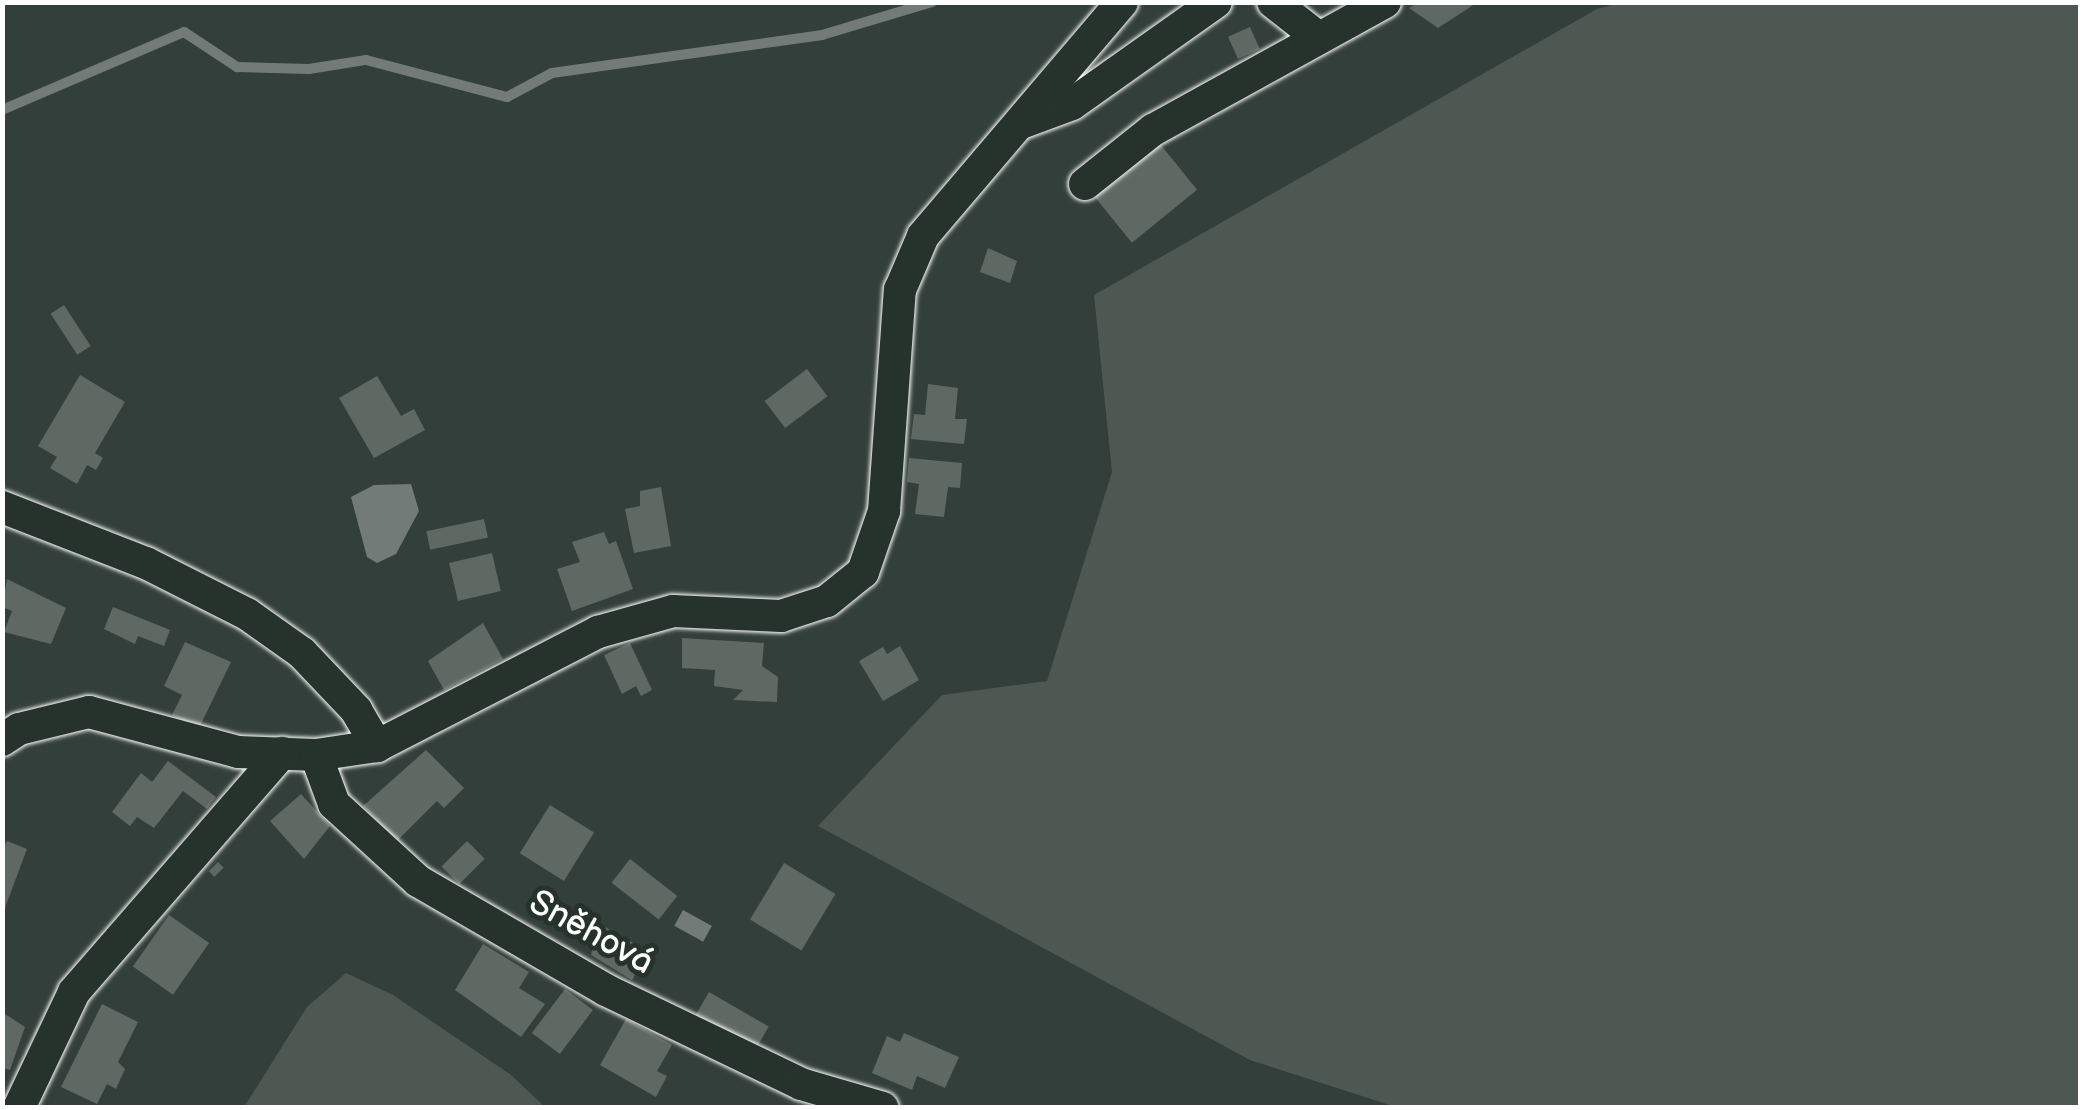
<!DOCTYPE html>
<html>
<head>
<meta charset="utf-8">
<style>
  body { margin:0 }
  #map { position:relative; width:2083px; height:1110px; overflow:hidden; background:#333f3a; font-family:"Balsamiq Sans",sans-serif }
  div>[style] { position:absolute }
  .green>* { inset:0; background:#4d5853 }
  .water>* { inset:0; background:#737b78; transform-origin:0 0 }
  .stream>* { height:10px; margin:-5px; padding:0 5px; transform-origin:5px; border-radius:5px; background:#737b78 }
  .building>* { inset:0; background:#5f6964; transform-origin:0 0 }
  .roads { filter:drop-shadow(0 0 2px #fff) drop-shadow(0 0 2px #fff) }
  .minor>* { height:32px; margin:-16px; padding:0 16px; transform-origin:16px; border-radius:16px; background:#26332d }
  span { translate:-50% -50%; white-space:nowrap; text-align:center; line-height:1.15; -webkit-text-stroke:10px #26332d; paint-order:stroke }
  .street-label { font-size:35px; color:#fff }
  .frame { position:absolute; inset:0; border:5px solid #fff; pointer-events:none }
</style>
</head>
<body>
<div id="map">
  <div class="green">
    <div style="clip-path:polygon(1622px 2px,2080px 3px,2080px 1107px,1396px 1107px,1250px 1060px,818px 826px,942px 695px,1047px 681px,1112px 472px,1094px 295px,1597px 9px)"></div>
    <div style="clip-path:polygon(346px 973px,393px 995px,511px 1075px,545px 1107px,244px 1107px,307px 1007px)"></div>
  </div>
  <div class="water">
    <div style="clip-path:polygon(411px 484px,419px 511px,396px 554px,377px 563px,367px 557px,351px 497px,374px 485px)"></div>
    <div style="left:683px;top:910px;width:33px;height:18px;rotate:29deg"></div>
  </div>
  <div class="stream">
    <div style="left:2px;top:110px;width:198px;rotate:-23.2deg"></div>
    <div style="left:184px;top:32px;width:64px;rotate:33.4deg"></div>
    <div style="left:237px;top:67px;width:72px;rotate:1.6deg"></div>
    <div style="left:309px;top:69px;width:58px;rotate:-9deg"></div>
    <div style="left:366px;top:60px;width:146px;rotate:14.7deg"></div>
    <div style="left:507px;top:97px;width:51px;rotate:-28.1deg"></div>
    <div style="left:552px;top:73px;width:273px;rotate:-8deg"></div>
    <div style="left:822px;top:35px;width:115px;rotate:-16.7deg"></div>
  </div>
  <div class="building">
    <div style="clip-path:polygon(1418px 2px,1478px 2px,1438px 28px,1409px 8px)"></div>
    <div style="left:1250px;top:27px;width:24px;height:24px;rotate:66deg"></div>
    <div style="left:1160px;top:144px;width:59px;height:84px;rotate:51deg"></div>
    <div style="clip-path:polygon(988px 248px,1017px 261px,1010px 283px,980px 272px)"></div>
    <div style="left:64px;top:305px;width:49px;height:16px;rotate:57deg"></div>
    <div style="left:807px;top:369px;width:34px;height:53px;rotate:53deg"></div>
    <div style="clip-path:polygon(80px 375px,125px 402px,95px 453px,103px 458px,96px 470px,87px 465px,77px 484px,50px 468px,57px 457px,38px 446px)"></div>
    <div style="clip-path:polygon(377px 376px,401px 416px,414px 409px,425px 430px,374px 458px,339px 398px)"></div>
    <div style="clip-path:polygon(928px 384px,958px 388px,955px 419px,967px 419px,964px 444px,911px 439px,914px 414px,925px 415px)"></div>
    <div style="clip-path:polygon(909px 458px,962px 463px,960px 488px,948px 487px,944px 517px,915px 514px,919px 484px,907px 482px)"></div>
    <div style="clip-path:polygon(661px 487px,671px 546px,634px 553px,625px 509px,640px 506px,640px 491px)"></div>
    <div style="left:484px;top:519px;width:19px;height:59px;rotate:78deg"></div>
    <div style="clip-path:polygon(604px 532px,609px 544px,616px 541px,633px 589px,572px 611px,557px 569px,580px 562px,572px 542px)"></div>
    <div style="left:492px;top:553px;width:39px;height:44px;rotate:77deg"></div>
    <div style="clip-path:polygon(7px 579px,66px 608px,51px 644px,4px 632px,12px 611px,2px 607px)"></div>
    <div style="clip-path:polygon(113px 607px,170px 630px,164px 646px,138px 636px,135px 644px,104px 629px)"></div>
    <div style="clip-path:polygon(483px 623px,503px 659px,444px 690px,428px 661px)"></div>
    <div style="clip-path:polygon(682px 638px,764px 643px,762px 666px,778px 677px,777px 702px,733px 700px,743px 690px,714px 686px,715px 670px,682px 668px)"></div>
    <div style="clip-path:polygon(185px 642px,231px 662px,199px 728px,172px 715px,182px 695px,164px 686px)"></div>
    <div style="clip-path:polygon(630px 643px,652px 690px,641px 696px,636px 686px,622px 694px,604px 655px)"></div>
    <div style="clip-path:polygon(900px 646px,919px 680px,883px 701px,859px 661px,883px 647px,887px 654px)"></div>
    <div style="clip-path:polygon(426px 750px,464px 788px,444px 808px,437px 801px,397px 841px,363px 806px)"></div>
    <div style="clip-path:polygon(168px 761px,216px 797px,207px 809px,183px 791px,154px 828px,137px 817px,130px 826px,112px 812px,141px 773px,152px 782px)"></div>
    <div style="clip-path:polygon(301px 794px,330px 826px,304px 859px,270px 821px)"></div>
    <div style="left:550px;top:805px;width:52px;height:57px;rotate:32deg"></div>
    <div style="clip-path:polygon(7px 841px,27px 849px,3px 913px,2px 850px)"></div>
    <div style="left:467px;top:841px;width:25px;height:36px;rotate:45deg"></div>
    <div style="left:630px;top:859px;width:60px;height:30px;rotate:38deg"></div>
    <div style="left:218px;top:862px;width:8px;height:13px;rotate:45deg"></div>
    <div style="left:784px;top:863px;width:60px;height:66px;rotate:31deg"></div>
    <div style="left:169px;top:915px;width:49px;height:63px;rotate:35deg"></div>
    <div style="clip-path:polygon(598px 923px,649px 952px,632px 980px,591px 955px)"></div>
    <div style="clip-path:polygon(483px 944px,529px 972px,519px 988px,545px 1004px,521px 1037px,455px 990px)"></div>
    <div style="left:565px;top:989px;width:35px;height:55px;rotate:37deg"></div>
    <div style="left:709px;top:992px;width:69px;height:29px;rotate:30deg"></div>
    <div style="clip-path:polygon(102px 1004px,138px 1022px,118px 1062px,125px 1069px,116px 1089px,107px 1084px,97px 1104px,61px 1087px)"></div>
    <div style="clip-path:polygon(2px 1012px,25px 1027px,10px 1070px,2px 1068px)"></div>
    <div style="clip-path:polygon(626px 1019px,672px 1045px,657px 1071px,667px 1076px,656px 1097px,600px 1065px)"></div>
    <div style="clip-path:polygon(904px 1033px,959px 1057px,945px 1088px,917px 1076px,912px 1090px,872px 1073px,887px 1036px,900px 1042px)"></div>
  </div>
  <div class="roads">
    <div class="minor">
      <div style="left:1273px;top:2px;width:58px;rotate:38deg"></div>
      <div style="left:1021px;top:123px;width:54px;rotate:-20.4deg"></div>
      <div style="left:1072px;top:104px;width:176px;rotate:-35.3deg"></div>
      <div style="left:1085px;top:184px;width:87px;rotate:-38.5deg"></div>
      <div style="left:1153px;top:130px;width:265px;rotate:-28.9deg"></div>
      <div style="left:2px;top:507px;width:155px;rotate:21.3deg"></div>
      <div style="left:146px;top:563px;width:113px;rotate:26.8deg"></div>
      <div style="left:247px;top:614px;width:67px;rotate:35.3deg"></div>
      <div style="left:302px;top:653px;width:79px;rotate:46.5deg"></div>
      <div style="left:356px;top:710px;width:42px;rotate:59.7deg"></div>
      <div style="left:2px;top:740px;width:20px;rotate:-33deg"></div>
      <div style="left:19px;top:729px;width:72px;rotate:-13.7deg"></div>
      <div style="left:89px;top:712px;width:154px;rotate:15deg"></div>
      <div style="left:238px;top:752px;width:78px;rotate:2.2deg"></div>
      <div style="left:316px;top:755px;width:62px;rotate:-8.4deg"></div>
      <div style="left:377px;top:746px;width:249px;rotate:-27.3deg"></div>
      <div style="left:598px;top:632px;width:78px;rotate:-15.6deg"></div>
      <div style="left:673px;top:611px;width:108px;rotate:2.7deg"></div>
      <div style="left:781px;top:616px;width:48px;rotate:-18.1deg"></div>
      <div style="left:827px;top:601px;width:46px;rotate:-38.9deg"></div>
      <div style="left:863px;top:572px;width:65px;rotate:-71deg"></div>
      <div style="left:884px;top:511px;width:222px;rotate:-85.9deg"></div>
      <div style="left:900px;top:290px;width:59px;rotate:-66.9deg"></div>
      <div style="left:923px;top:236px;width:307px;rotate:-49.6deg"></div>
      <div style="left:316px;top:755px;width:52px;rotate:69.8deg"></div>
      <div style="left:334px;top:804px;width:114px;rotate:42.5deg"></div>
      <div style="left:418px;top:881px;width:217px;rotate:30.1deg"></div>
      <div style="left:606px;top:990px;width:216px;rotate:25.7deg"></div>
      <div style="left:801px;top:1084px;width:85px;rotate:16.3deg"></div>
      <div style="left:19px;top:1108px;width:128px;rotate:-64.6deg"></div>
      <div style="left:74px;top:992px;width:317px;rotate:-49deg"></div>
    </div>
  </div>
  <div class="street-label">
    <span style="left:591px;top:933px;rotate:29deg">Sněhová</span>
  </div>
  <div class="frame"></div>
</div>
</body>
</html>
